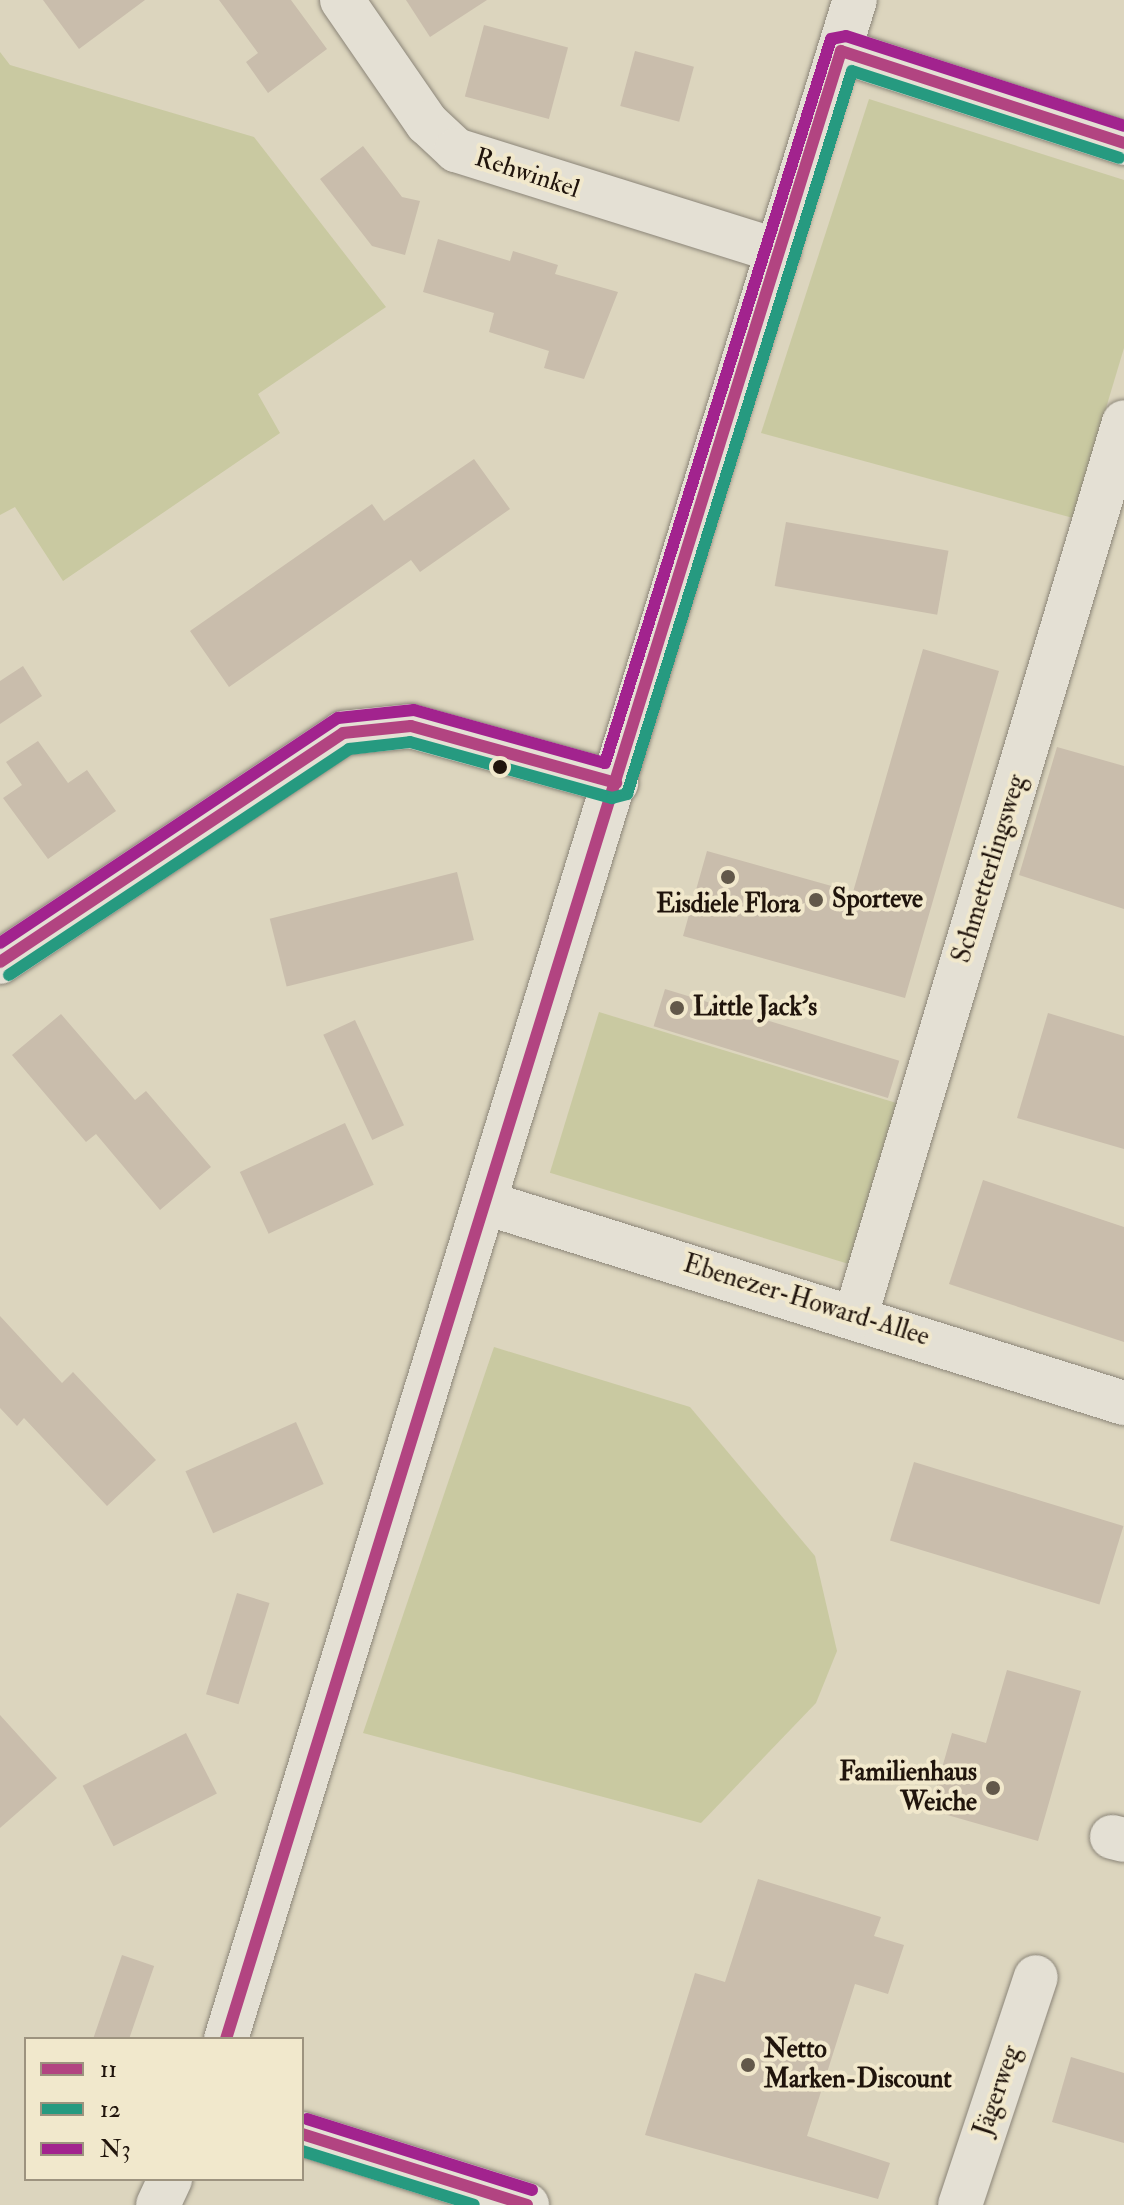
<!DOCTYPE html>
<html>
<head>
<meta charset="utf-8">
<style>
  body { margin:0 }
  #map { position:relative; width:1124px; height:2205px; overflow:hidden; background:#dcd5be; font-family:"IM FELL Double Pica",serif }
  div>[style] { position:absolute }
  .green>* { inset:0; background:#c9c9a1; transform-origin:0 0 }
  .building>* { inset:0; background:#c9bdac; transform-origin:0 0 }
  .roads { filter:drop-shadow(0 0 2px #8b8578) drop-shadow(0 0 2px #8b8578) }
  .minor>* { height:44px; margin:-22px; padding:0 22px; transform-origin:22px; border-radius:22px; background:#e4e0d4 }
  .bus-1>* { height:12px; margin:-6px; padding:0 6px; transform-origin:6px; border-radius:6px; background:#b24481 }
  .bus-2>* { height:12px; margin:-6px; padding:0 6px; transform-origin:6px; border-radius:6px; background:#269a80 }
  .bus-3>* { height:12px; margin:-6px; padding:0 6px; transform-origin:6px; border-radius:6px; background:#a2238e }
  .dots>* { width:22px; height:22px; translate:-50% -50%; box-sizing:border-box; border:4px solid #f1e8cc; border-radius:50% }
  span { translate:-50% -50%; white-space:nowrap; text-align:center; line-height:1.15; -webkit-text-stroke:8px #f1e8cc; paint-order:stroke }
  .street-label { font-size:26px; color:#20140c }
  .poi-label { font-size:26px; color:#20140c; font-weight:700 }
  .left { translate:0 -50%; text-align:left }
  .right { translate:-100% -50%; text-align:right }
  .legend { position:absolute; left:24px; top:2037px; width:280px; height:144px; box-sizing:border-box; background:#f1e8cc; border:2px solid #9d937f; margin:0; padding:10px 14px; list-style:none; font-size:24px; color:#20140c }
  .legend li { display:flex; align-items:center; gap:16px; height:40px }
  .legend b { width:40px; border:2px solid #9d937f }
</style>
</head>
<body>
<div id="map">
  <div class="green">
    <div style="clip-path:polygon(0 52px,10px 65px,254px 137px,386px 307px,258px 394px,280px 433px,63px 581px,15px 507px,0 515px)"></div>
    <div style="clip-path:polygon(869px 99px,1124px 180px,1124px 348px,1073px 518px,761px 433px)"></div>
    <div style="left:599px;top:1012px;width:316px;height:168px;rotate:17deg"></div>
    <div style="clip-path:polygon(494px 1347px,690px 1407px,815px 1556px,837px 1651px,816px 1703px,701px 1823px,363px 1733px)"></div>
  </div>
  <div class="building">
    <div style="clip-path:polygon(43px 0,145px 0,79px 49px)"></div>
    <div style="clip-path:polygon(219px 0,291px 0,327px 49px,268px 93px,246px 62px,258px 53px)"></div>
    <div style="clip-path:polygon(406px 0,487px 0,430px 37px)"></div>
    <div style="left:484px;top:25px;width:87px;height:74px;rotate:15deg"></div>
    <div style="left:635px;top:51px;width:61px;height:57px;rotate:15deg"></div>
    <div style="clip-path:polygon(363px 146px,402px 197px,420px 201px,405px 255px,372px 246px,320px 179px)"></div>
    <div style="clip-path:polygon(438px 239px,510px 261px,513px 251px,558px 265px,555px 274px,618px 292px,584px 379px,544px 368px,549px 351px,489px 332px,494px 313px,423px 292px)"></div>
    <div style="clip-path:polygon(474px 459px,510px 509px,420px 572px,411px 560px,229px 687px,190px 631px,372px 504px,384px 521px)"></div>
    <div style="left:786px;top:522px;width:165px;height:65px;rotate:10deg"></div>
    <div style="clip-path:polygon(923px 649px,999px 671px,905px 998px,683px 936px,707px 851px,853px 892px)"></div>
    <div style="clip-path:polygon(23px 666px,42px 696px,0 724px,0 681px)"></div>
    <div style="clip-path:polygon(38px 741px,68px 783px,87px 770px,116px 811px,48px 859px,3px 798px,22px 785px,6px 762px)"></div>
    <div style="clip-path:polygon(1057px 747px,1124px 766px,1124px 909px,1019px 875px)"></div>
    <div style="left:457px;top:872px;width:70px;height:193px;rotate:76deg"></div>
    <div style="left:665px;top:989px;width:245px;height:39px;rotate:17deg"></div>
    <div style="clip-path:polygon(1048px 1013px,1124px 1036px,1124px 1149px,1017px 1118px)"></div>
    <div style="clip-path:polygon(61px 1014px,135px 1100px,146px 1091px,211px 1167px,160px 1210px,96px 1134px,86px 1142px,12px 1055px)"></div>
    <div style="left:355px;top:1020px;width:116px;height:35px;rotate:65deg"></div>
    <div style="left:345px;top:1123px;width:68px;height:116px;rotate:65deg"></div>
    <div style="clip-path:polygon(983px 1180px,1124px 1227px,1124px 1342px,949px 1284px)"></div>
    <div style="clip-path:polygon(0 1316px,62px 1383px,73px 1372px,156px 1460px,107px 1506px,24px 1418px,17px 1426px,0 1408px)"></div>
    <div style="left:296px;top:1422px;width:68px;height:121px;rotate:66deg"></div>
    <div style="left:914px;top:1462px;width:219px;height:82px;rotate:17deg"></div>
    <div style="left:237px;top:1593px;width:34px;height:106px;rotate:17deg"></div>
    <div style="clip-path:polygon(1007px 1670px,1081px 1691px,1038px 1841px,930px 1810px,952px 1733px,986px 1743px)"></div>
    <div style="clip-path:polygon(0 1715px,57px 1778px,0 1828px)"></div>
    <div style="left:186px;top:1733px;width:68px;height:116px;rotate:63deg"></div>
    <div style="clip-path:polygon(758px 1879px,881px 1917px,874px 1936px,904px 1945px,888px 1994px,855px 1984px,807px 2136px,890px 2163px,878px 2199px,645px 2135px,695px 1973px,725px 1982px)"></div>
    <div style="left:122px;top:1955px;width:34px;height:89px;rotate:19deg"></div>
    <div style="clip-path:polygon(1071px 2057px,1124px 2073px,1124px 2143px,1052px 2122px)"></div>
  </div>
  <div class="roads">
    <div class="minor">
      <div style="left:342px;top:0;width:150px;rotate:55.4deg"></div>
      <div style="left:427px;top:123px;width:40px;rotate:43deg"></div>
      <div style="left:456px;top:150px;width:338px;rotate:17.4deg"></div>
      <div style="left:841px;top:51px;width:298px;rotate:18deg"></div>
      <div style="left:0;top:962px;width:412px;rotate:-33.7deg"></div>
      <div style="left:343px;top:733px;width:68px;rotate:-5.9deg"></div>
      <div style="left:411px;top:726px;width:213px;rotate:15.5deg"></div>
      <div style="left:486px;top:1203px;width:669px;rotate:17.41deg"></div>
      <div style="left:856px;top:1315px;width:932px;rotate:-73.29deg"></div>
      <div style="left:1112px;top:1837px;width:12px;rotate:14deg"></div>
      <div style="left:226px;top:2039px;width:2134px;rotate:-72.86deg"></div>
      <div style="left:302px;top:2134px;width:236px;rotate:17.5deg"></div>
      <div style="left:158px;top:2205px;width:29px;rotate:-65deg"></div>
      <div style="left:960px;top:2205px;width:240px;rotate:-71.6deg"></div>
    </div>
  </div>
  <div class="bus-1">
    <div style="left:0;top:962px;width:412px;rotate:-33.7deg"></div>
    <div style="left:343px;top:733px;width:68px;rotate:-5.9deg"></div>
    <div style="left:411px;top:726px;width:213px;rotate:15.5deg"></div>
    <div style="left:226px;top:2039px;width:2081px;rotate:-72.81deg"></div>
    <div style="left:841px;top:51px;width:298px;rotate:18deg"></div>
    <div style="left:302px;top:2134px;width:236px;rotate:17.5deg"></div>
  </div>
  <div class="bus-2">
    <div style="left:9px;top:975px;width:408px;rotate:-33.6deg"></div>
    <div style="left:349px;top:749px;width:61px;rotate:-6.5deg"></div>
    <div style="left:410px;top:742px;width:210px;rotate:15.5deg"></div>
    <div style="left:612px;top:798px;width:16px;rotate:-15deg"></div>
    <div style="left:627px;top:794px;width:757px;rotate:-72.71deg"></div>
    <div style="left:852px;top:71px;width:281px;rotate:18deg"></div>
    <div style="left:302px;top:2151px;width:180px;rotate:17.4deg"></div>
  </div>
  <div class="bus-3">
    <div style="left:0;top:943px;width:406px;rotate:-33.7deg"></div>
    <div style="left:338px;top:718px;width:76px;rotate:-6deg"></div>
    <div style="left:414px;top:710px;width:198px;rotate:15.5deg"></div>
    <div style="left:605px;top:763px;width:758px;rotate:-72.66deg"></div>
    <div style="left:831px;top:39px;width:15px;rotate:-11deg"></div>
    <div style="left:846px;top:36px;width:292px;rotate:17.9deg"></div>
    <div style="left:307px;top:2119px;width:236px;rotate:17.5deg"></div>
  </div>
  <div class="dots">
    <div style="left:500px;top:767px;background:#20140c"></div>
    <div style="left:728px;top:877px;background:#62584a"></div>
    <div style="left:816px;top:900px;background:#62584a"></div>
    <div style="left:677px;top:1008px;background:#62584a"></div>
    <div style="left:993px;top:1788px;background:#62584a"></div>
    <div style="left:748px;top:2065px;background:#62584a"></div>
  </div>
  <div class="street-label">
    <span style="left:527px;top:174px;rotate:18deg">Rehwinkel</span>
    <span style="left:990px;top:869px;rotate:-73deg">Schmetterlingsweg</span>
    <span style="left:806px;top:1301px;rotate:17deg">Ebenezer-Howard-Allee</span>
    <span style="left:998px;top:2091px;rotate:-71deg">Jägerweg</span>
  </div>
  <div class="poi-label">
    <span class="left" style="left:832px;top:900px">Sporteve</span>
    <span style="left:728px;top:905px">Eisdiele Flora</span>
    <span class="left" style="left:693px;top:1008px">Little Jack's</span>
    <span class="right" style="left:977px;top:1788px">Familienhaus<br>Weiche</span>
    <span class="left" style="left:764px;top:2065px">Netto<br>Marken-Discount</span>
  </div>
  <ul class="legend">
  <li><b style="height:10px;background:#b24481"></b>11</li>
  <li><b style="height:10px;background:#269a80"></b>12</li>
  <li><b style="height:10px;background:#a2238e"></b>N3</li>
  </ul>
</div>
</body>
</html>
